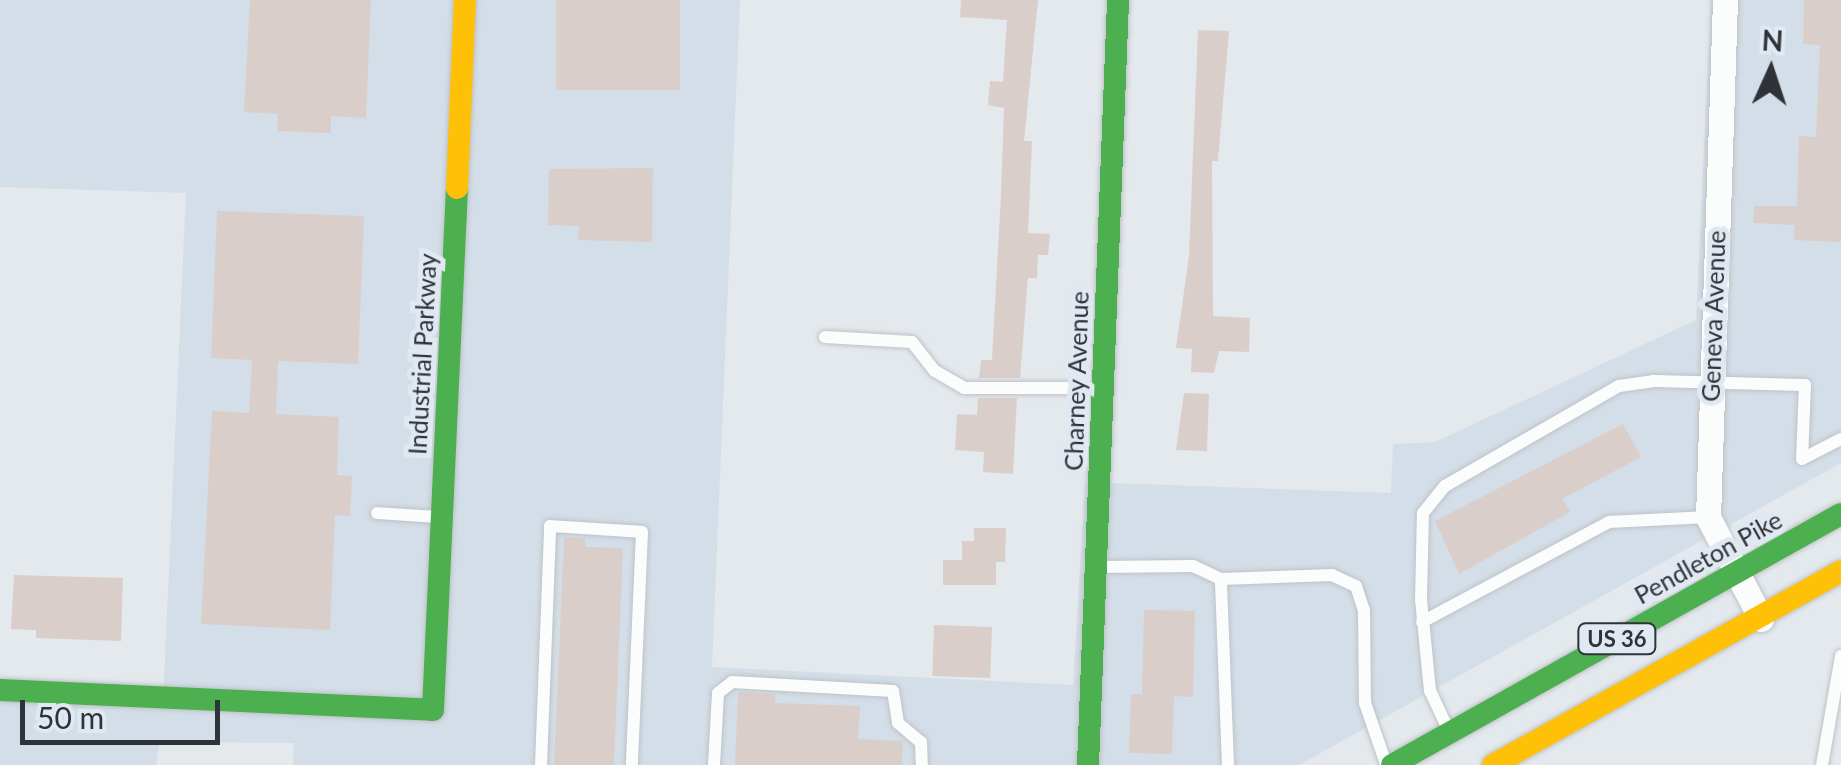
<!DOCTYPE html>
<html>
<head>
<meta charset="utf-8">
<style>
  body { margin:0 }
  #map { position:relative; width:1841px; height:765px; overflow:hidden; background:#e4e9ee; font-family:Lato,sans-serif }
  div>[style] { position:absolute }
  .built>* { inset:0; background:#d3dee8 }
  .building>* { inset:0; background:#daceca; transform-origin:0 0 }
  .roads { filter:drop-shadow(0 0 2px #bfc2c6) drop-shadow(0 0 2px #bfc2c6) }
  .lane>* { height:12px; margin:-6px; padding:0 6px; transform-origin:6px; border-radius:6px; background:#fbfcfc }
  .street>* { height:25px; margin:-12.5px; padding:0 12.5px; transform-origin:12.5px; border-radius:12.5px; background:#fbfcfc }
  .fast>* { height:22px; margin:-11px; padding:0 11px; transform-origin:11px; border-radius:11px; background:#4caf50 }
  .slow>* { height:22px; margin:-11px; padding:0 11px; transform-origin:11px; border-radius:11px; background:#ffc107 }
  span { translate:-50% -50%; white-space:nowrap; text-align:center; line-height:1.15; -webkit-text-stroke:10px #e0e9f2; paint-order:stroke }
  .shield-label span { padding:2px 8px; background:#e0e9f2; border:2px solid; border-radius:8px; -webkit-text-stroke-width:0 }
  .shield-label { font-size:22px; color:#2f3236; font-weight:700 }
  .street-label { font-size:25px; color:#2f3236 }
  .north { position:absolute; left:1721px; top:20px; width:100px; height:100px; -webkit-text-stroke:8px #e0e9f2; paint-order:stroke; rotate:3deg; font-size:28px; font-weight:700; line-height:40px; text-align:center; color:#2f3236 }
  .north::after { content:''; display:block; margin:auto; width:35px; height:45px; background:#2f3236; clip-path:polygon(50% 0,100% 100%,50% 72%,0 100%) }
  .scale { position:absolute; left:20px; top:700px; width:200px; height:45px; box-sizing:border-box; border:5px solid #2f3236; border-top:0; padding-left:12px; font-size:30px; line-height:35px; white-space:nowrap; color:#2f3236; -webkit-text-stroke:8px #e0e9f2; paint-order:stroke }
</style>
</head>
<body>
<div id="map">
  <div class="built">
    <div style="clip-path:polygon(0 0,740px 0,712px 667px,1073px 685px,1085px 482px,1391px 493px,1393px 444px,1435px 442px,1696px 320px,1711px 0,1841px 0,1841px 463px,1299px 765px,293px 765px,294px 743px,160px 742px,156px 765px,0 765px,0 696px,163px 702px,186px 193px,0 187px)"></div>
  </div>
  <div class="building">
    <div style="clip-path:polygon(250px 0,371px 0,366px 118px,331px 116px,331px 133px,277px 131px,278px 114px,244px 112px)"></div>
    <div style="left:556px;top:0;width:124px;height:90px"></div>
    <div style="clip-path:polygon(961px 0,1038px 0,1024px 141px,1032px 141px,1028px 233px,1050px 234px,1048px 255px,1038px 255px,1037px 278px,1028px 278px,1020px 378px,979px 378px,981px 360px,992px 360px,1001px 195px,1004px 108px,988px 105px,990px 81px,1003px 82px,1007px 20px,960px 17px)"></div>
    <div style="clip-path:polygon(1804px 0,1841px 0,1841px 242px,1794px 240px,1795px 225px,1753px 223px,1754px 206px,1797px 206px,1799px 136px,1816px 137px,1820px 45px,1803px 44px)"></div>
    <div style="clip-path:polygon(1198px 30px,1229px 31px,1218px 161px,1212px 161px,1213px 316px,1250px 318px,1249px 352px,1219px 351px,1214px 373px,1191px 372px,1192px 349px,1176px 348px,1189px 256px)"></div>
    <div style="clip-path:polygon(653px 168px,652px 242px,578px 240px,579px 226px,548px 225px,549px 169px)"></div>
    <div style="clip-path:polygon(217px 211px,364px 216px,358px 364px,278px 361px,276px 414px,339px 417px,337px 475px,352px 476px,350px 516px,335px 515px,330px 630px,201px 624px,212px 411px,249px 413px,252px 360px,211px 358px)"></div>
    <div style="clip-path:polygon(1184px 393px,1209px 394px,1207px 451px,1176px 450px)"></div>
    <div style="clip-path:polygon(978px 398px,1017px 398px,1013px 474px,983px 472px,984px 452px,955px 450px,957px 414px,977px 415px)"></div>
    <div style="clip-path:polygon(1623px 424px,1641px 457px,1562px 499px,1570px 512px,1459px 574px,1435px 521px)"></div>
    <div style="clip-path:polygon(974px 528px,1006px 528px,1005px 562px,996px 562px,996px 585px,943px 585px,943px 560px,962px 560px,962px 541px,974px 541px)"></div>
    <div style="clip-path:polygon(564px 537px,585px 538px,585px 547px,623px 548px,614px 765px,554px 765px)"></div>
    <div style="clip-path:polygon(14px 575px,123px 578px,121px 641px,36px 638px,36px 630px,11px 629px)"></div>
    <div style="clip-path:polygon(1144px 610px,1195px 611px,1193px 697px,1174px 696px,1172px 754px,1129px 753px,1131px 694px,1142px 694px)"></div>
    <div style="left:934px;top:625px;width:58px;height:51px;rotate:2deg"></div>
    <div style="clip-path:polygon(738px 692px,775px 694px,775px 703px,860px 706px,858px 739px,903px 741px,902px 765px,735px 765px)"></div>
  </div>
  <div class="roads">
    <div class="lane">
      <div style="left:825px;top:337px;width:87px;rotate:3.3deg"></div>
      <div style="left:912px;top:342px;width:37px;rotate:52deg"></div>
      <div style="left:935px;top:371px;width:34px;rotate:30deg"></div>
      <div style="left:964px;top:388px;width:137px"></div>
      <div style="left:377px;top:513px;width:62px;rotate:3.7deg"></div>
      <div style="left:1099px;top:567px;width:94px;rotate:-0.6deg"></div>
      <div style="left:1193px;top:566px;width:31px;rotate:25deg"></div>
      <div style="left:1422px;top:622px;width:212px;rotate:-28.1deg"></div>
      <div style="left:1609px;top:522px;width:99px;rotate:-2.9deg"></div>
      <div style="left:1447px;top:727px;width:40px;rotate:-115deg"></div>
      <div style="left:1430px;top:691px;width:91px;rotate:-95.6deg"></div>
      <div style="left:1421px;top:600px;width:87px;rotate:-88.7deg"></div>
      <div style="left:1423px;top:513px;width:35px;rotate:-51deg"></div>
      <div style="left:1445px;top:486px;width:201px;rotate:-29.9deg"></div>
      <div style="left:1619px;top:386px;width:34px;rotate:-8deg"></div>
      <div style="left:1653px;top:381px;width:152px;rotate:1.5deg"></div>
      <div style="left:1805px;top:385px;width:74px;rotate:92.3deg"></div>
      <div style="left:1802px;top:459px;width:44px;rotate:-27.1deg"></div>
      <div style="left:541px;top:765px;width:239px;rotate:-87.8deg"></div>
      <div style="left:550px;top:526px;width:92px;rotate:3.7deg"></div>
      <div style="left:642px;top:532px;width:233px;rotate:92.5deg"></div>
      <div style="left:714px;top:765px;width:72px;rotate:-86.8deg"></div>
      <div style="left:718px;top:693px;width:18px;rotate:-38deg"></div>
      <div style="left:732px;top:682px;width:161px;rotate:3.2deg"></div>
      <div style="left:893px;top:691px;width:32px;rotate:81deg"></div>
      <div style="left:898px;top:723px;width:30px;rotate:40deg"></div>
      <div style="left:921px;top:742px;width:23px;rotate:88deg"></div>
      <div style="left:1228px;top:765px;width:186px;rotate:-92.2deg"></div>
      <div style="left:1221px;top:579px;width:111px;rotate:-2.1deg"></div>
      <div style="left:1332px;top:575px;width:26px;rotate:25deg"></div>
      <div style="left:1356px;top:586px;width:25px;rotate:72deg"></div>
      <div style="left:1364px;top:610px;width:93px;rotate:89.4deg"></div>
      <div style="left:1365px;top:703px;width:65px;rotate:71deg"></div>
      <div style="left:1822px;top:765px;width:111px;rotate:-80.1deg"></div>
    </div>
    <div class="street">
      <div style="left:1725px;top:0;width:517px;rotate:91.88deg"></div>
      <div style="left:1708px;top:517px;width:115px;rotate:62.5deg"></div>
    </div>
    <div class="fast">
      <div style="left:0;top:690px;width:433px;rotate:2.6deg"></div>
      <div style="left:433px;top:710px;width:523px;rotate:-87.37deg"></div>
      <div style="left:1088px;top:765px;width:766px;rotate:-87.75deg"></div>
      <div style="left:1392px;top:765px;width:514px;rotate:-29.21deg"></div>
    </div>
    <div class="slow">
      <div style="left:457px;top:188px;width:188px;rotate:-87.6deg"></div>
      <div style="left:1493px;top:765px;width:398px;rotate:-29.1deg"></div>
    </div>
  </div>
  <div class="shield-label">
    <span style="left:1617px;top:639px">US 36</span>
  </div>
  <div class="street-label">
    <span style="left:1713px;top:316px;rotate:-88deg">Geneva Avenue</span>
    <span style="left:422px;top:354px;rotate:-87deg">Industrial Parkway</span>
    <span style="left:1076px;top:381px;rotate:-88deg">Charney Avenue</span>
    <span style="left:1708px;top:557px;rotate:-29deg">Pendleton Pike</span>
  </div>
  <div class="north">N</div>
  <div class="scale">50 m</div>
</div>
</body>
</html>
